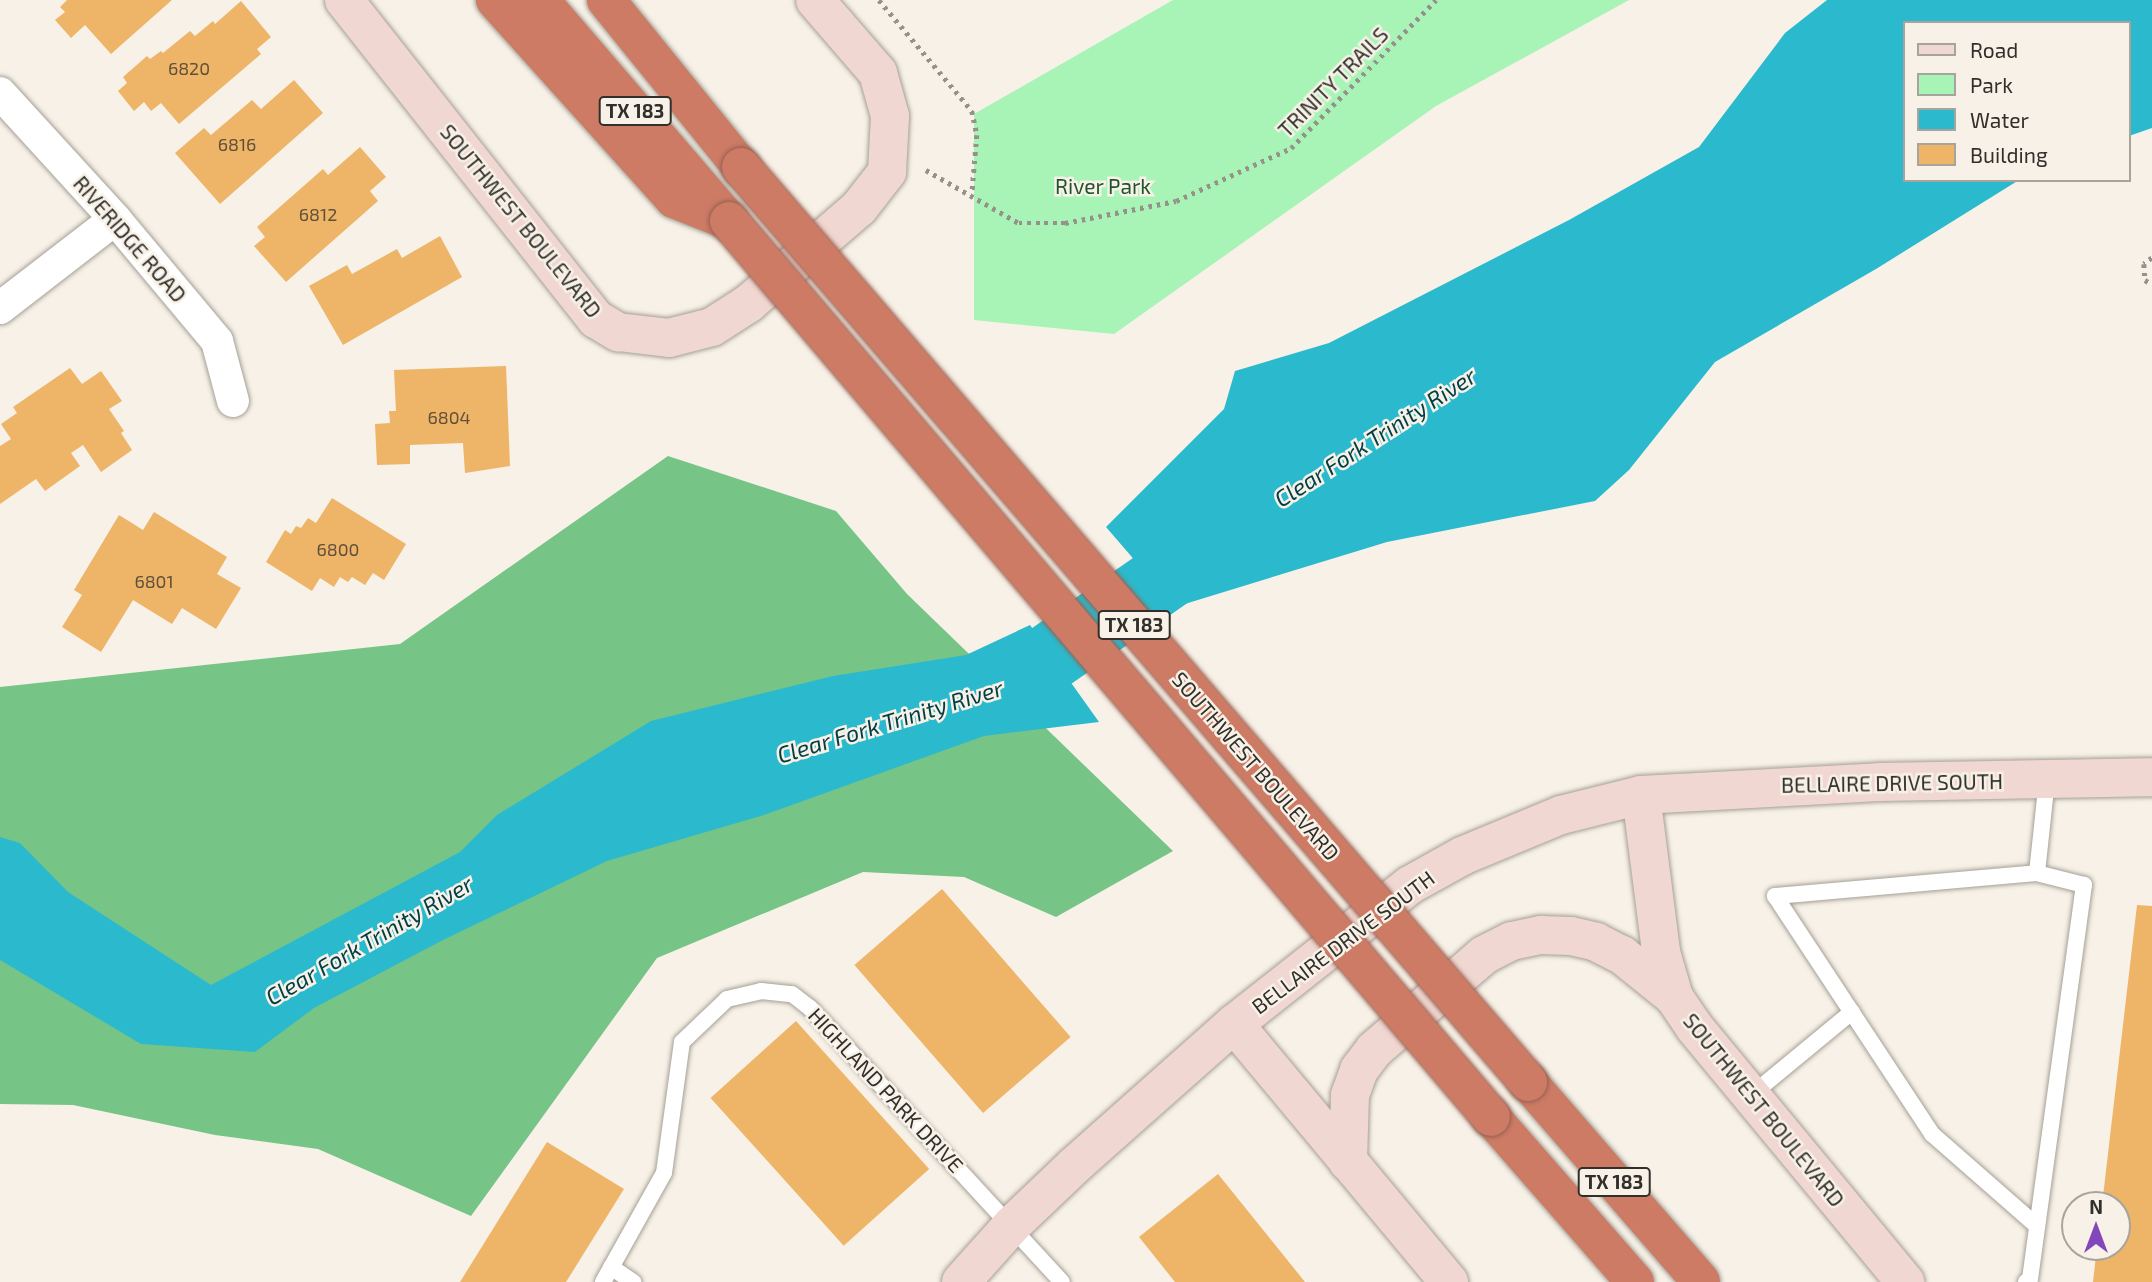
<!DOCTYPE html>
<html>
<head>
<meta charset="utf-8">
<style>
  body { margin:0 }
  #map { position:relative; width:2152px; height:1282px; overflow:hidden; background:#f7f1e7; font-family:"Exo 2",sans-serif }
  div>[style] { position:absolute }
  .green>* { inset:0; background:#a7f4b6 }
  .forest>* { inset:0; background:#77c487 }
  .water>* { inset:0; background:#2bbacd }
  .river>* { height:68px; margin:-34px; padding:0 34px; transform-origin:34px; border-radius:34px; background:#2bbacd }
  .building>* { inset:0; background:#eeb467; transform-origin:0 0 }
  .path>* { height:4.5px; margin-top:-2.25px; transform-origin:0; background:repeating-linear-gradient(90deg,#96928b 0 3.5px,transparent 0 8.5px) }
  .roads { filter:drop-shadow(0 0 2px #a5a096) drop-shadow(0 0 2px #a5a096) }
  .lane>* { height:16px; margin:-8px; padding:0 8px; transform-origin:8px; border-radius:8px; background:#fff }
  .street>* { height:32px; margin:-16px; padding:0 16px; transform-origin:16px; border-radius:16px; background:#fff }
  .secondary>* { height:38px; margin:-19px; padding:0 19px; transform-origin:19px; border-radius:19px; background:#f0d7d1 }
  .highway>* { height:38px; margin:-19px; padding:0 19px; transform-origin:19px; border-radius:19px; background:#cd7b65 }
  .bridges { filter:drop-shadow(0 0 2px #966051) drop-shadow(0 0 2px #966051) }
  .highway-bridge>* { height:38px; margin:-19px; padding:0 19px; transform-origin:19px; border-radius:19px; background:#cd7b65 }
  span { translate:-50% -50%; white-space:nowrap; text-align:center; line-height:1.15; -webkit-text-stroke:5px #f7f1e7; paint-order:stroke }
  .number-label { font-size:18px; color:#60503a }
  .number-label span { -webkit-text-stroke-width:0 }
  .shield-label span { padding:2px 5px; background:#f7f1e7; border:2px solid; border-radius:5px; -webkit-text-stroke-width:0 }
  .shield-label { font-size:19px; color:#312f2b; font-weight:700 }
  .street-label { font-size:21px; color:#312f2b }
  .park-label { font-size:21px; color:#1e552d }
  .water-label { font-size:23px; color:#003e46; font-style:italic }
  .legend { position:absolute; left:1903px; top:21px; width:228px; height:161px; box-sizing:border-box; background:#f7f1e7; border:2px solid #a8a39c; margin:0; padding:9px 12px; list-style:none; font-size:21px; color:#312f2b }
  .legend li { display:flex; align-items:center; gap:14px; height:35px }
  .legend b { width:35px; border:2px solid #a8a39c }
  .north { position:absolute; left:2061px; top:1191px; width:70px; height:70px; box-sizing:border-box; background:#f7f1e7; border:2px solid #a8a39c; border-radius:50%; rotate:0deg; font-size:19px; font-weight:700; line-height:28px; text-align:center; color:#312f2b }
  .north::after { content:''; display:block; margin:auto; width:24px; height:32px; background:#8347bc; clip-path:polygon(50% 0,100% 100%,50% 72%,0 100%) }
</style>
</head>
<body>
<div id="map">
  <div class="green">
    <div style="clip-path:polygon(1173px 0,1629px 0,1436px 106px,1114px 334px,974px 320px,974px 114px)"></div>
  </div>
  <div class="forest">
    <div style="clip-path:polygon(668px 456px,836px 511px,907px 594px,1173px 851px,1056px 917px,964px 877px,863px 872px,657px 958px,471px 1216px,318px 1149px,215px 1135px,73px 1105px,0 1104px,0 687px,400px 644px)"></div>
  </div>
  <div class="water">
    <div style="clip-path:polygon(1827px 0,2152px 0,2152px 128px,2129px 136px,2129px 23px,1905px 23px,1905px 180px,2019px 180px,1876px 269px,1715px 362px,1629px 470px,1595px 501px,1387px 542px,1175px 607px,1106px 527px,1224px 409px,1235px 371px,1329px 343px,1569px 220px,1699px 147px,1785px 33px)"></div>
    <div style="clip-path:polygon(1030px 625px,1099px 722px,984px 736px,764px 815px,607px 861px,443px 940px,314px 1008px,255px 1052px,141px 1044px,0 960px,0 837px,20px 843px,68px 892px,211px 985px,460px 852px,497px 815px,651px 721px,833px 676px,966px 655px)"></div>
  </div>
  <div class="river">
    <div style="left:970px;top:698px;width:39px;rotate:-17deg"></div>
    <div style="left:1007px;top:687px;width:275px;rotate:-34.8deg"></div>
  </div>
  <div class="building">
    <div style="clip-path:polygon(67px 0,172px 0,111px 54px,85px 25px,71px 38px,55px 20px,65px 12px,60px 7px)"></div>
    <div style="clip-path:polygon(241px 1px,271px 37px,257px 49px,261px 54px,179px 124px,161px 103px,151px 111px,144px 102px,134px 111px,118px 91px,127px 83px,123px 77px,147px 56px,150px 59px,161px 51px,163px 53px,190px 31px,195px 36px,213px 21px,215px 24px)"></div>
    <div style="clip-path:polygon(294px 80px,323px 113px,220px 204px,175px 153px,204px 128px,211px 135px,252px 100px,261px 109px)"></div>
    <div style="clip-path:polygon(360px 147px,386px 177px,370px 191px,378px 201px,286px 282px,254px 246px,265px 237px,257px 227px,323px 169px,328px 175px)"></div>
    <div style="clip-path:polygon(440px 236px,462px 277px,343px 345px,309px 286px,347px 265px,352px 274px,397px 249px,402px 258px)"></div>
    <div style="clip-path:polygon(506px 366px,510px 466px,465px 473px,463px 443px,410px 445px,410px 464px,377px 465px,375px 424px,390px 423px,389px 411px,396px 411px,394px 370px)"></div>
    <div style="clip-path:polygon(70px 368px,82px 384px,101px 371px,122px 401px,109px 409px,124px 431px,121px 433px,132px 450px,101px 472px,83px 445px,71px 453px,80px 466px,45px 491px,36px 479px,0 504px,0 446px,11px 439px,1px 424px,17px 413px,13px 407px)"></div>
    <div style="clip-path:polygon(332px 498px,406px 544px,384px 580px,373px 573px,365px 585px,352px 577px,348px 582px,340px 577px,334px 587px,320px 578px,312px 591px,266px 562px,285px 530px,291px 534px,296px 526px,301px 528px,308px 518px,316px 523px)"></div>
    <div style="clip-path:polygon(154px 512px,227px 557px,217px 574px,241px 588px,216px 629px,182px 608px,172px 624px,133px 600px,101px 652px,62px 627px,82px 595px,74px 590px,119px 515px,143px 530px)"></div>
    <div style="left:942px;top:889px;width:196px;height:116px;rotate:49deg"></div>
    <div style="clip-path:polygon(2137px 905px,2152px 906px,2152px 1282px,2093px 1282px,2097px 1247px,2117px 1247px,2117px 1205px,2102px 1205px)"></div>
    <div style="left:796px;top:1021px;width:199px;height:115px;rotate:48deg"></div>
    <div style="clip-path:polygon(547px 1142px,624px 1189px,566px 1282px,460px 1282px)"></div>
    <div style="clip-path:polygon(1218px 1174px,1305px 1282px,1175px 1282px,1139px 1237px)"></div>
  </div>
  <div class="path">
    <div style="left:879px;top:0;width:145px;rotate:50deg"></div>
    <div style="left:972px;top:111px;width:25px;rotate:78deg"></div>
    <div style="left:977px;top:135px;width:59px;rotate:94.8deg"></div>
    <div style="left:926px;top:170px;width:107px;rotate:29.7deg"></div>
    <div style="left:1019px;top:223px;width:46px"></div>
    <div style="left:1065px;top:223px;width:113px;rotate:-11.2deg"></div>
    <div style="left:1176px;top:201px;width:127px;rotate:-24.7deg"></div>
    <div style="left:1291px;top:148px;width:207px;rotate:-45.6deg"></div>
    <div style="left:2152px;top:258px;width:10px;rotate:143deg"></div>
    <div style="left:2144px;top:264px;width:16px;rotate:86deg"></div>
    <div style="left:2145px;top:280px;width:8px;rotate:30deg"></div>
  </div>
  <div class="roads">
    <div class="lane">
      <div style="left:1750px;top:1096px;width:132px;rotate:-39.5deg"></div>
      <div style="left:2037px;top:1226px;width:140px;rotate:-138.8deg"></div>
      <div style="left:1932px;top:1134px;width:285px;rotate:-123.4deg"></div>
      <div style="left:1775px;top:896px;width:263px;rotate:-5deg"></div>
      <div style="left:611px;top:1267px;width:27px;rotate:34deg"></div>
      <div style="left:603px;top:1282px;width:125px;rotate:-60.8deg"></div>
      <div style="left:664px;top:1173px;width:132px;rotate:-82.2deg"></div>
      <div style="left:682px;top:1042px;width:62px;rotate:-43.7deg"></div>
      <div style="left:727px;top:999px;width:35px;rotate:-13deg"></div>
      <div style="left:761px;top:991px;width:31px;rotate:6deg"></div>
      <div style="left:792px;top:994px;width:23px;rotate:38deg"></div>
      <div style="left:810px;top:1008px;width:372px;rotate:47.4deg"></div>
      <div style="left:2026px;top:1282px;width:5px;rotate:-37deg"></div>
      <div style="left:2030px;top:1279px;width:398px;rotate:-82.2deg"></div>
      <div style="left:2084px;top:885px;width:49px;rotate:-165.7deg"></div>
      <div style="left:2037px;top:873px;width:94px;rotate:-83.9deg"></div>
    </div>
    <div class="street">
      <div style="left:0;top:93px;width:171px;rotate:47.6deg"></div>
      <div style="left:115px;top:219px;width:159px;rotate:50.1deg"></div>
      <div style="left:217px;top:341px;width:62px;rotate:75.1deg"></div>
      <div style="left:0;top:308px;width:145px;rotate:-37.7deg"></div>
    </div>
    <div class="secondary">
      <div style="left:344px;top:0;width:407px;rotate:51.7deg"></div>
      <div style="left:596px;top:319px;width:26px;rotate:31deg"></div>
      <div style="left:618px;top:332px;width:51px;rotate:6.7deg"></div>
      <div style="left:669px;top:338px;width:44px;rotate:-14.3deg"></div>
      <div style="left:712px;top:327px;width:43px;rotate:-32.6deg"></div>
      <div style="left:748px;top:304px;width:147px;rotate:-40.9deg"></div>
      <div style="left:859px;top:208px;width:46px;rotate:-52.1deg"></div>
      <div style="left:887px;top:172px;width:56px;rotate:-86.9deg"></div>
      <div style="left:890px;top:116px;width:45px;rotate:-105.6deg"></div>
      <div style="left:878px;top:73px;width:96px;rotate:-130.8deg"></div>
      <div style="left:1641px;top:795px;width:158px;rotate:82.7deg"></div>
      <div style="left:1661px;top:952px;width:47px;rotate:73.9deg"></div>
      <div style="left:1674px;top:997px;width:37px;rotate:56deg"></div>
      <div style="left:1695px;top:1028px;width:330px;rotate:50.4deg"></div>
      <div style="left:1234px;top:1024px;width:336px;rotate:50.2deg"></div>
      <div style="left:1348px;top:1162px;width:67px;rotate:-88.3deg"></div>
      <div style="left:1350px;top:1095px;width:27px;rotate:-70deg"></div>
      <div style="left:1359px;top:1070px;width:25px;rotate:-53deg"></div>
      <div style="left:1374px;top:1050px;width:145px;rotate:-40.8deg"></div>
      <div style="left:1484px;top:955px;width:31px;rotate:-27deg"></div>
      <div style="left:1512px;top:941px;width:30px;rotate:-12deg"></div>
      <div style="left:1541px;top:935px;width:30px;rotate:2deg"></div>
      <div style="left:1571px;top:936px;width:26px;rotate:13deg"></div>
      <div style="left:1596px;top:942px;width:29px;rotate:27deg"></div>
      <div style="left:1622px;top:955px;width:67px;rotate:38.9deg"></div>
      <div style="left:961px;top:1282px;width:76px;rotate:-48.2deg"></div>
      <div style="left:1012px;top:1225px;width:87px;rotate:-43.6deg"></div>
      <div style="left:1075px;top:1165px;width:213px;rotate:-41.6deg"></div>
      <div style="left:1234px;top:1024px;width:224px;rotate:-38.3deg"></div>
      <div style="left:1410px;top:885px;width:60px;rotate:-29.1deg"></div>
      <div style="left:1462px;top:856px;width:107px;rotate:-22.5deg"></div>
      <div style="left:1561px;top:815px;width:82px;rotate:-14deg"></div>
      <div style="left:1641px;top:795px;width:238px;rotate:-3.1deg"></div>
      <div style="left:1879px;top:782px;width:273px;rotate:-1deg"></div>
    </div>
    <div class="highway">
      <div style="left:495px;top:0;width:268px;rotate:48deg"></div>
      <div style="left:674px;top:199px;width:59px;rotate:21.8deg"></div>
      <div style="left:540px;top:0;width:286px;rotate:49.4deg"></div>
      <div style="left:606px;top:0;width:215px;rotate:51deg"></div>
      <div style="left:1528px;top:1082px;width:264px;rotate:49.1deg"></div>
      <div style="left:1491px;top:1117px;width:219px;rotate:48.9deg"></div>
    </div>
  </div>
  <div class="bridges">
    <div class="highway-bridge">
      <div style="left:741px;top:167px;width:1207px;rotate:49.3deg"></div>
      <div style="left:729px;top:221px;width:1176px;rotate:49.62deg"></div>
    </div>
  </div>
  <div class="number-label">
    <span style="left:189px;top:68px">6820</span>
    <span style="left:237px;top:144px">6816</span>
    <span style="left:318px;top:214px">6812</span>
    <span style="left:449px;top:417px">6804</span>
    <span style="left:338px;top:549px">6800</span>
    <span style="left:154px;top:581px">6801</span>
  </div>
  <div class="shield-label">
    <span style="left:635px;top:111px">TX 183</span>
    <span style="left:1134px;top:625px">TX 183</span>
    <span style="left:1614px;top:1182px">TX 183</span>
  </div>
  <div class="street-label">
    <span style="left:1333px;top:82px;rotate:-45deg">TRINITY TRAILS</span>
    <span style="left:521px;top:221px;rotate:51deg">SOUTHWEST BOULEVARD</span>
    <span style="left:130px;top:239px;rotate:49deg">RIVERIDGE ROAD</span>
    <span style="left:1256px;top:766px;rotate:49deg">SOUTHWEST BOULEVARD</span>
    <span style="left:1892px;top:783px;rotate:-1deg">BELLAIRE DRIVE SOUTH</span>
    <span style="left:1343px;top:942px;rotate:-37deg">BELLAIRE DRIVE SOUTH</span>
    <span style="left:886px;top:1090px;rotate:47deg">HIGHLAND PARK DRIVE</span>
    <span style="left:1764px;top:1110px;rotate:51deg">SOUTHWEST BOULEVARD</span>
  </div>
  <div class="park-label">
    <span style="left:1103px;top:186px">River Park</span>
  </div>
  <div class="water-label">
    <span style="left:1375px;top:437px;rotate:-33deg">Clear Fork Trinity River</span>
    <span style="left:890px;top:721px;rotate:-17deg">Clear Fork Trinity River</span>
    <span style="left:369px;top:940px;rotate:-30deg">Clear Fork Trinity River</span>
  </div>
  <ul class="legend">
  <li><b style="height:9px;background:#f0d7d1"></b>Road</li>
  <li><b style="height:19px;background:#a7f4b6"></b>Park</li>
  <li><b style="height:19px;background:#2bbacd"></b>Water</li>
  <li><b style="height:19px;background:#eeb467"></b>Building</li>
  </ul>
  <div class="north">N</div>
</div>
</body>
</html>
